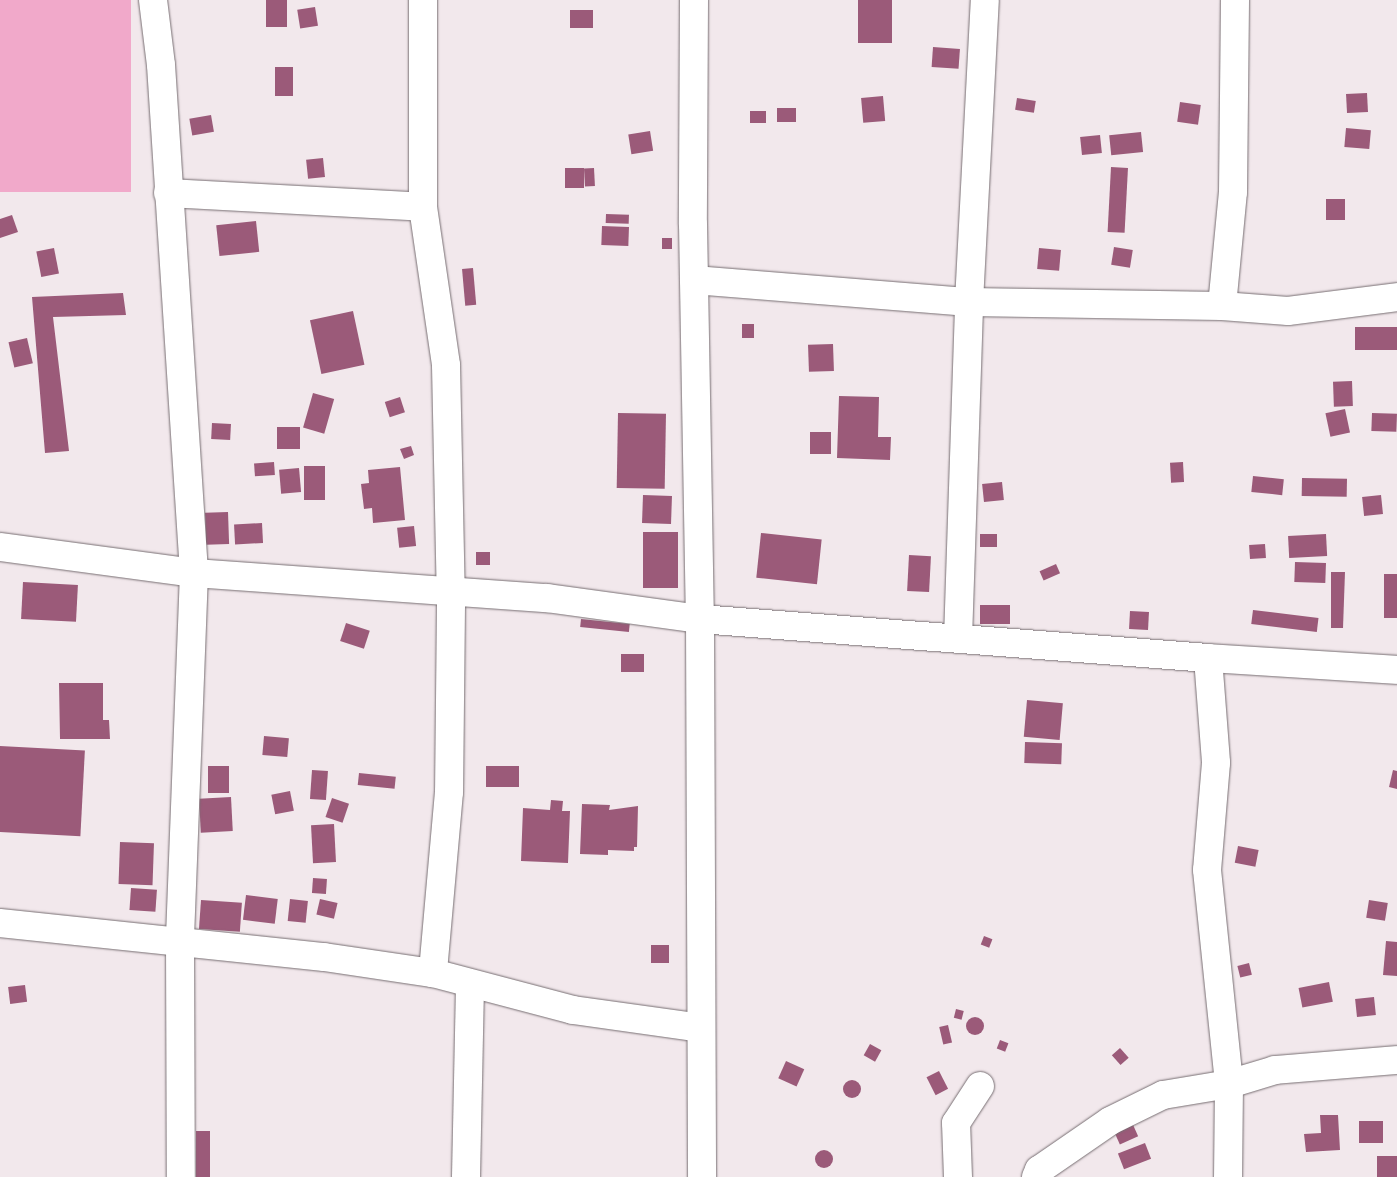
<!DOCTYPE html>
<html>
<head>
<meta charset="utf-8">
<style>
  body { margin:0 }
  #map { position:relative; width:1397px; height:1177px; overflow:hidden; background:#f2e8ec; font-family:"Fira Sans",sans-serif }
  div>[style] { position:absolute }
  .green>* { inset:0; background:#f1a9ca; transform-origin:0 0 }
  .building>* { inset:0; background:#9b5a79; transform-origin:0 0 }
  .round { border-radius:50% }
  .roads { filter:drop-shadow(0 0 1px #776e72) drop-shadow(0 0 1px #776e72) }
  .minor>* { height:28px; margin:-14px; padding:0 14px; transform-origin:14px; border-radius:14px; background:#fff }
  span { translate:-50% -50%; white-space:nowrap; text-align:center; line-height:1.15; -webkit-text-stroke:4px #fff; paint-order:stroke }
</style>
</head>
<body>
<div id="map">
  <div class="green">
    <div style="left:0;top:0;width:131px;height:192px"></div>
  </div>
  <div class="building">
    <div style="left:266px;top:0;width:21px;height:27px"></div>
    <div style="left:858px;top:0;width:34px;height:43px"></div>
    <div style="left:315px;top:7px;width:19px;height:18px;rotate:81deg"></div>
    <div style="left:593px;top:10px;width:18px;height:23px;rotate:90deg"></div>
    <div style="left:933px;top:47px;width:27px;height:20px;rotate:4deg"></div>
    <div style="left:275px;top:67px;width:18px;height:29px"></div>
    <div style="left:1367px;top:93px;width:19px;height:21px;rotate:87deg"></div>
    <div style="left:883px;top:96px;width:25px;height:22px;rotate:85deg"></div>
    <div style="left:1017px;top:98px;width:19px;height:12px;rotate:9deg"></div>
    <div style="left:1180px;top:102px;width:21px;height:20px;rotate:8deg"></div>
    <div style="left:777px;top:108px;width:19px;height:14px"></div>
    <div style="left:750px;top:111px;width:16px;height:12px"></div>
    <div style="left:211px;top:115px;width:17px;height:22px;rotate:80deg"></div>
    <div style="left:1346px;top:128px;width:25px;height:19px;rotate:5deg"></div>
    <div style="left:650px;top:131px;width:20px;height:22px;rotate:81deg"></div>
    <div style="left:1141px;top:132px;width:20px;height:32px;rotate:84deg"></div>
    <div style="left:1100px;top:135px;width:18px;height:20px;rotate:84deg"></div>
    <div style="left:323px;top:158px;width:19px;height:17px;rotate:84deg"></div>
    <div style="left:1111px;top:167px;width:17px;height:65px;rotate:3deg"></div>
    <div style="left:584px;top:168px;width:20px;height:19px;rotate:90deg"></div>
    <div style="left:594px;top:168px;width:18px;height:10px;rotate:87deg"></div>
    <div style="left:1326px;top:199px;width:19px;height:21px"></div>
    <div style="left:606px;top:214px;width:23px;height:9px;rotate:2deg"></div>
    <div style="clip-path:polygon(12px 215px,18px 232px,0 238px,0 219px)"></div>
    <div style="left:256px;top:221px;width:31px;height:40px;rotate:84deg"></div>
    <div style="left:602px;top:226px;width:27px;height:19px;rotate:2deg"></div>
    <div style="left:662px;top:238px;width:10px;height:11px"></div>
    <div style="left:1114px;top:247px;width:19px;height:18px;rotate:9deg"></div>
    <div style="left:54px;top:248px;width:26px;height:18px;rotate:79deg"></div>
    <div style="left:1039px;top:248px;width:22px;height:21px;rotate:5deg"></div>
    <div style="left:473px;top:268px;width:37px;height:11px;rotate:85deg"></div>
    <div style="clip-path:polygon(123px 293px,126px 315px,53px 317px,69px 451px,45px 453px,32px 297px)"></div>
    <div style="left:353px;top:311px;width:55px;height:44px;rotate:78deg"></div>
    <div style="left:742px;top:324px;width:12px;height:14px"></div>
    <div style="left:1397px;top:327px;width:23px;height:42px;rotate:90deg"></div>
    <div style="left:27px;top:338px;width:26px;height:19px;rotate:77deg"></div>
    <div style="left:833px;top:344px;width:27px;height:25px;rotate:88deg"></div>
    <div style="left:1352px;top:381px;width:25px;height:19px;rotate:88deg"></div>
    <div style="left:313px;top:393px;width:22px;height:36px;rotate:16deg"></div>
    <div style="clip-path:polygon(839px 396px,879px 397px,878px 437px,891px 437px,890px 460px,837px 458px)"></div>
    <div style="left:400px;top:397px;width:16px;height:16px;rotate:72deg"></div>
    <div style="left:1345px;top:409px;width:24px;height:20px;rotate:78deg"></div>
    <div style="left:618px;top:413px;width:48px;height:75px;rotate:1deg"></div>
    <div style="left:1372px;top:413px;width:25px;height:18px;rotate:2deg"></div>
    <div style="left:212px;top:423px;width:19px;height:16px;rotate:3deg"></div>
    <div style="left:277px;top:427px;width:23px;height:22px"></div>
    <div style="left:810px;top:432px;width:21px;height:22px"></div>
    <div style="clip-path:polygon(411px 446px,414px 455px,404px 459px,400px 449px)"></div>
    <div style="left:274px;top:462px;width:13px;height:20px;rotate:86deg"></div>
    <div style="left:1183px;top:462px;width:20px;height:13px;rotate:87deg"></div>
    <div style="left:304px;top:466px;width:21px;height:34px"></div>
    <div style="clip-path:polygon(400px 467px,405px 520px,373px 523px,372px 508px,364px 509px,361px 484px,369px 483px,368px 470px)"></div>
    <div style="left:299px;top:468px;width:24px;height:20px;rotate:85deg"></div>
    <div style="left:1253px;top:476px;width:31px;height:16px;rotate:6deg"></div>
    <div style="left:1302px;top:478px;width:45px;height:18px;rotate:1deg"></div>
    <div style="left:1002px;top:482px;width:18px;height:20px;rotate:84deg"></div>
    <div style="left:643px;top:495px;width:29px;height:28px;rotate:2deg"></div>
    <div style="left:1381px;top:495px;width:19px;height:19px;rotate:84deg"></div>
    <div style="left:228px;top:512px;width:32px;height:23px;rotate:88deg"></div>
    <div style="left:262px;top:523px;width:20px;height:28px;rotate:87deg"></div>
    <div style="left:414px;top:526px;width:20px;height:17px;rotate:84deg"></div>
    <div style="left:643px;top:532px;width:35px;height:56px"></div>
    <div style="left:761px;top:533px;width:61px;height:45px;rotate:6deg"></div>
    <div style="left:980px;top:534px;width:17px;height:13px"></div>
    <div style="left:1326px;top:534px;width:22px;height:38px;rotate:87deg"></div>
    <div style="left:1265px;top:544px;width:14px;height:16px;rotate:86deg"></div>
    <div style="left:490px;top:552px;width:13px;height:14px;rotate:90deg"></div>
    <div style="left:909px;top:555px;width:22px;height:36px;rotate:3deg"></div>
    <div style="left:1295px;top:562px;width:31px;height:20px;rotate:2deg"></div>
    <div style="left:1056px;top:564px;width:10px;height:18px;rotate:66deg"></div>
    <div style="clip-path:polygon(1331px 572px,1345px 572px,1343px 628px,1331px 628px)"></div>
    <div style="left:1384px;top:574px;width:13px;height:44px"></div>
    <div style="left:23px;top:582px;width:55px;height:37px;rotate:3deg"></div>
    <div style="left:980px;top:605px;width:30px;height:19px"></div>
    <div style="left:1253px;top:610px;width:66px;height:14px;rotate:7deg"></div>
    <div style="left:1130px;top:611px;width:19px;height:18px;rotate:3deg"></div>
    <div style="left:581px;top:619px;width:49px;height:8px;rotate:6deg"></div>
    <div style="left:346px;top:623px;width:25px;height:19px;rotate:18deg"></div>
    <div style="left:621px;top:654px;width:23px;height:18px"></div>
    <div style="clip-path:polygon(59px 683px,103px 683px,103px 720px,109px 720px,110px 739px,60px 739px)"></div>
    <div style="left:1027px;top:700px;width:36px;height:37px;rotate:5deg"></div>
    <div style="left:264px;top:736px;width:25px;height:19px;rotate:5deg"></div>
    <div style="left:1025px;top:742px;width:37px;height:21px;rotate:2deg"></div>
    <div style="left:0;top:746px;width:85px;height:86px;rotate:3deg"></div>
    <div style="left:208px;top:766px;width:21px;height:27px"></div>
    <div style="left:486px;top:766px;width:33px;height:21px"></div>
    <div style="left:312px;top:770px;width:16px;height:29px;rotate:4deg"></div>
    <div style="clip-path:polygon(1393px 770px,1397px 771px,1397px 789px,1389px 787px)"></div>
    <div style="left:359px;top:773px;width:37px;height:12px;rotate:6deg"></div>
    <div style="left:290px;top:791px;width:20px;height:19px;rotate:79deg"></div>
    <div style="left:231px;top:797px;width:34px;height:32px;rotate:87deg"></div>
    <div style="left:332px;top:798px;width:18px;height:20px;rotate:19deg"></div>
    <div style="clip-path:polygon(551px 800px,563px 801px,562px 811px,570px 811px,568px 863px,521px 861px,523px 808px,550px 810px)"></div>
    <div style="clip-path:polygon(582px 804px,610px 805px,609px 810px,638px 806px,637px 847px,634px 847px,634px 851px,608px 850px,608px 855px,580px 854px)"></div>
    <div style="left:334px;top:824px;width:38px;height:23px;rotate:87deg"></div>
    <div style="left:120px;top:842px;width:34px;height:42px;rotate:2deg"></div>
    <div style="left:1238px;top:846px;width:21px;height:17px;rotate:11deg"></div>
    <div style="left:313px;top:878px;width:14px;height:15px;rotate:4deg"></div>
    <div style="left:131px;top:888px;width:26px;height:22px;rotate:4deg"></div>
    <div style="left:246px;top:895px;width:32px;height:25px;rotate:7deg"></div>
    <div style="left:290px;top:899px;width:18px;height:22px;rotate:6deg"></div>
    <div style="left:320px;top:899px;width:18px;height:16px;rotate:13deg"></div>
    <div style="left:201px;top:900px;width:41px;height:29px;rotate:4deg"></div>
    <div style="left:1369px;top:900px;width:19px;height:18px;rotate:9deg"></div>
    <div style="left:984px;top:936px;width:9px;height:9px;rotate:21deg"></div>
    <div style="clip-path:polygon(1386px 941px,1397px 942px,1397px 976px,1383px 975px)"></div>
    <div style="left:651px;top:945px;width:18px;height:18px"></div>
    <div style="left:1249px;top:963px;width:12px;height:12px;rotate:76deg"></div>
    <div style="left:1329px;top:982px;width:20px;height:31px;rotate:79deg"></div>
    <div style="left:25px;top:985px;width:17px;height:17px;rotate:83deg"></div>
    <div style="left:1374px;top:997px;width:18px;height:19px;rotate:84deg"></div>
    <div style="left:956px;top:1009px;width:8px;height:9px;rotate:14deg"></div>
    <div class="round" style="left:966px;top:1017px;width:18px;height:18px"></div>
    <div style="left:948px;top:1025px;width:18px;height:9px;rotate:77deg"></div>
    <div style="left:1000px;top:1040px;width:9px;height:9px;rotate:21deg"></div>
    <div style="left:870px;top:1044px;width:13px;height:13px;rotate:29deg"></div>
    <div style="left:1120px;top:1048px;width:13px;height:11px;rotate:48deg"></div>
    <div style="left:786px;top:1061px;width:20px;height:19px;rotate:24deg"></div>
    <div style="left:939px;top:1071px;width:20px;height:14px;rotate:63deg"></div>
    <div class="round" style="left:843px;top:1080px;width:18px;height:18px"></div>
    <div style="clip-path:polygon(1320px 1115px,1338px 1115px,1340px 1150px,1306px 1152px,1304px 1134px,1321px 1133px)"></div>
    <div style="left:1130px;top:1118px;width:20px;height:20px;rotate:66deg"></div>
    <div style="left:1359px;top:1121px;width:24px;height:22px"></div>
    <div style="left:196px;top:1131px;width:14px;height:46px"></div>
    <div style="left:1145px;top:1143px;width:17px;height:29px;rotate:69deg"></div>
    <div class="round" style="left:815px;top:1150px;width:18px;height:18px"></div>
    <div style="left:1377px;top:1156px;width:20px;height:21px"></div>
  </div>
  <div class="roads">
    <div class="minor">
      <div style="left:153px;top:0;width:65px;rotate:83deg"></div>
      <div style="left:161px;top:65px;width:509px;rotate:86.28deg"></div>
      <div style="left:194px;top:573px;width:367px;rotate:92.2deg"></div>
      <div style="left:180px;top:940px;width:237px;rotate:89.8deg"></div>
      <div style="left:423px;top:0;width:207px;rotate:90deg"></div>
      <div style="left:423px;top:207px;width:160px;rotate:81.7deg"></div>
      <div style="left:446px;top:365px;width:240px;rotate:88.8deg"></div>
      <div style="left:451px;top:605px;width:187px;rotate:90.6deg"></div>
      <div style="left:449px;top:792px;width:182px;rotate:95.1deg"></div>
      <div style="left:694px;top:0;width:224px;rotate:90.3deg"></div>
      <div style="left:693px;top:224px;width:395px;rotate:89deg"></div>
      <div style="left:700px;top:619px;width:558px;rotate:89.79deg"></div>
      <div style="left:168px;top:193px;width:255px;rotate:3.1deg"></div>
      <div style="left:694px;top:280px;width:276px;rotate:4.6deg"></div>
      <div style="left:969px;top:302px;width:253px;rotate:0.9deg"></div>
      <div style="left:1222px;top:306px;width:66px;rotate:4.3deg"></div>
      <div style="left:1288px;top:311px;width:110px;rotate:-7.3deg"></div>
      <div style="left:1222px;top:306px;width:115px;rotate:-84.5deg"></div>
      <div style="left:1233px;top:192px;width:192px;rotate:-89.4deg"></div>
      <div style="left:0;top:547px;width:196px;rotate:7.6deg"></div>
      <div style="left:194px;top:573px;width:354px;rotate:4.1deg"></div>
      <div style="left:547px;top:598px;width:154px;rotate:7.8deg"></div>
      <div style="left:700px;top:619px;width:509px;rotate:4.39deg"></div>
      <div style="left:1208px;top:658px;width:189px;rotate:3.6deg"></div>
      <div style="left:958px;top:639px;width:337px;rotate:-88.1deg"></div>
      <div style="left:969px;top:302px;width:302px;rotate:-87deg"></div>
      <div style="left:1208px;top:658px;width:105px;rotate:85.6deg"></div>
      <div style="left:1216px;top:763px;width:107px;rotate:94.8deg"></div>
      <div style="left:1207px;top:870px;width:215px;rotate:84.1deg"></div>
      <div style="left:1229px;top:1084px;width:93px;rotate:90.6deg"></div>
      <div style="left:0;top:923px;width:326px;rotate:6deg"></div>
      <div style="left:324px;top:957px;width:110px;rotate:8.4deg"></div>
      <div style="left:433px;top:973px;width:145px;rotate:14.8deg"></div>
      <div style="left:573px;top:1010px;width:129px;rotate:8deg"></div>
      <div style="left:466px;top:1177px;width:193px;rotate:-88.8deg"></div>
      <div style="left:958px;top:1177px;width:54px;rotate:-92.1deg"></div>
      <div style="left:956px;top:1123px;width:44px;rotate:-57deg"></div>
      <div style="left:1036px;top:1177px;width:8px;rotate:-67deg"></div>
      <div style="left:1039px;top:1170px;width:86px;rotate:-34.6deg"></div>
      <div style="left:1110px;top:1121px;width:59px;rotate:-26.1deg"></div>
      <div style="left:1163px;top:1095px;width:67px;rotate:-9.5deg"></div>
      <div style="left:1229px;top:1084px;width:48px;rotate:-16.9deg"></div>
      <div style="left:1275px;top:1070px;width:122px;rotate:-4.7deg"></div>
    </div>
  </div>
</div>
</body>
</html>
